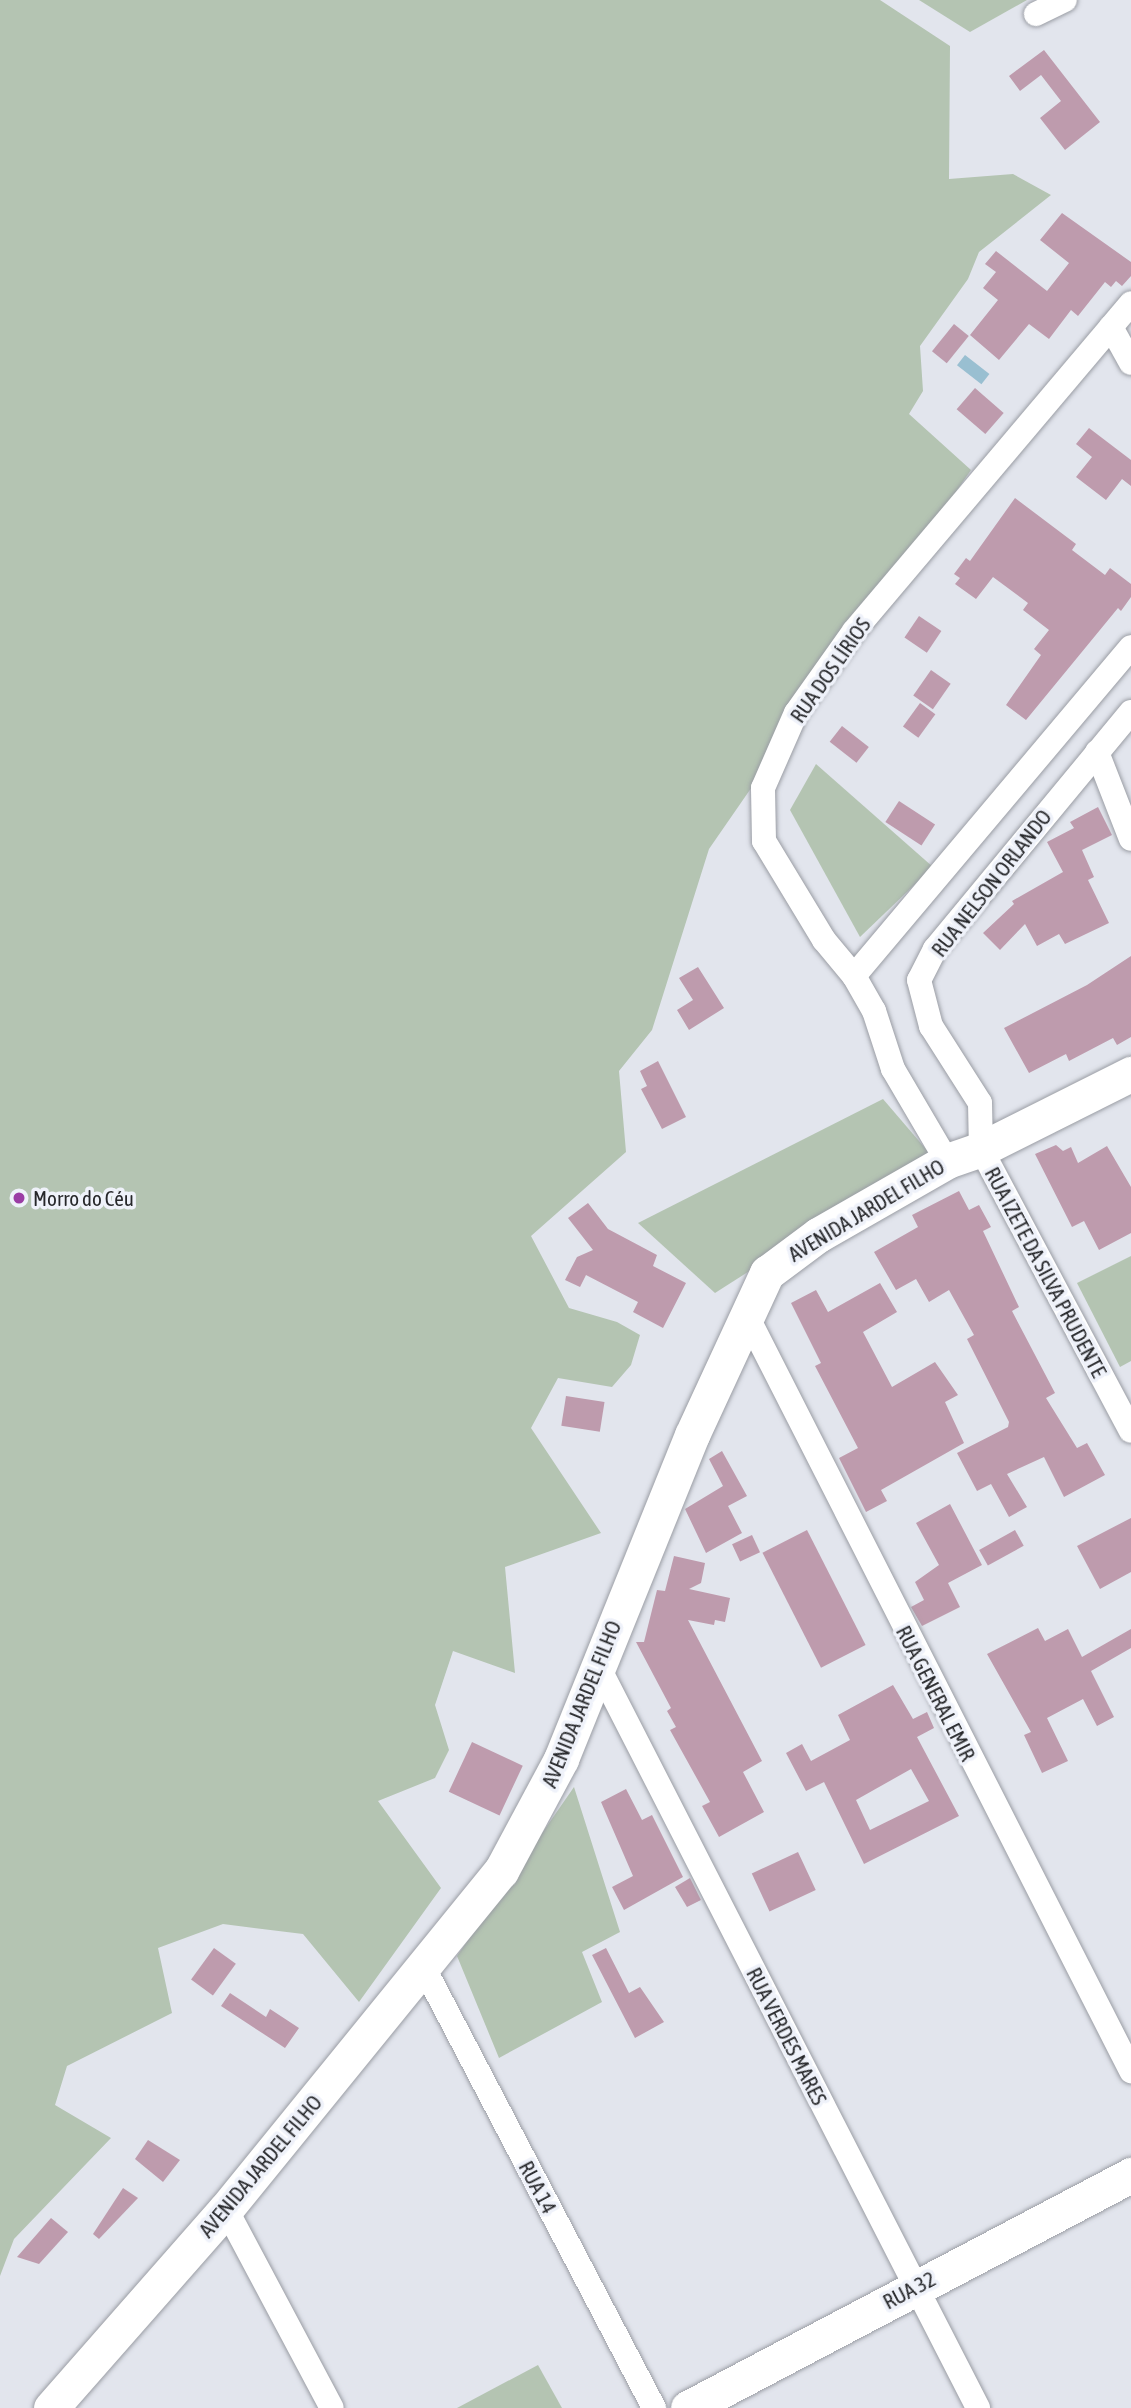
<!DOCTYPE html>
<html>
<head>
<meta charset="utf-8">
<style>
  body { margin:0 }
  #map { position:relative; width:1131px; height:2408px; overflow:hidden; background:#e2e5ed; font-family:"Asap Condensed",sans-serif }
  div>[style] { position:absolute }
  .green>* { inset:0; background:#b4c4b2 }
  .water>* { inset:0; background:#99bfd1; transform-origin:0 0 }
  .building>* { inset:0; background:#be9bad; transform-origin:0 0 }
  .roads { filter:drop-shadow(0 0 2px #9a9da4) drop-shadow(0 0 2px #9a9da4) }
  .minor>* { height:24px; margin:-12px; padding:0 12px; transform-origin:12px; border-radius:12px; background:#fff }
  .secondary>* { height:35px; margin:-17.5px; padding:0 17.5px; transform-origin:17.5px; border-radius:17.5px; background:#fff }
  .dots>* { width:19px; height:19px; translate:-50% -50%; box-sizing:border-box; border:4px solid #eff2fa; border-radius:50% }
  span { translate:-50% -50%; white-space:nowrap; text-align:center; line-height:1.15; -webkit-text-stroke:7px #eff2fa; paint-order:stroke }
  .street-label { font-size:21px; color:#26272a }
  .poi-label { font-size:21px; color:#26272a }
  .left { translate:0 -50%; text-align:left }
</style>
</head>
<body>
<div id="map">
  <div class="green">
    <div style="clip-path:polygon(0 0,880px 0,950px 46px,949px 179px,1013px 174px,1051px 195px,979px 252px,968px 279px,920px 346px,923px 391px,909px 414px,971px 470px,709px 849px,652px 1030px,619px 1071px,626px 1152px,531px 1236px,569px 1308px,617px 1322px,640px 1335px,631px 1365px,612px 1387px,558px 1378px,531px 1428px,601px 1533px,505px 1567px,515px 1673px,453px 1651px,435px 1705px,449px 1750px,435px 1778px,378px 1801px,441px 1888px,359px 2002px,303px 1934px,223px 1924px,158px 1948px,172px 2013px,67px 2066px,55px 2105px,111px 2138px,14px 2239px,0 2276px)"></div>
    <div style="clip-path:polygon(919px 0,1027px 0,970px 32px)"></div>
    <div style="clip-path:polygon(816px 764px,933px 867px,860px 937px,790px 810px)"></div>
    <div style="clip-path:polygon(883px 1099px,931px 1155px,715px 1293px,638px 1223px)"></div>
    <div style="clip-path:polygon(1131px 1256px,1131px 1361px,1120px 1367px,1077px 1283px)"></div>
    <div style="clip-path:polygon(574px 1787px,620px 1932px,582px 1952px,602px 2002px,499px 2058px,457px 1956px)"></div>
    <div style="clip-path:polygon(538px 2365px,562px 2408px,457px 2408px)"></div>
  </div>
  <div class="water">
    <div style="left:965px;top:355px;width:31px;height:13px;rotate:38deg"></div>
  </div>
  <div class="building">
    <div style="clip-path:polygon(1044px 50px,1100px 122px,1065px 150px,1040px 118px,1061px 101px,1041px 75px,1020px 91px,1009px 76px)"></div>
    <div style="clip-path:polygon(1062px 213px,1131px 262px,1131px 276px,1122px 286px,1116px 281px,1111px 287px,1105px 282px,1078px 316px,1071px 310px,1049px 339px,1029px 324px,999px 360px,970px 335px,998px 300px,983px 288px,996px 272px,985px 264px,996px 251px,1047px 291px,1069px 263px,1040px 240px)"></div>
    <div style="left:954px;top:324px;width:19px;height:35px;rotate:39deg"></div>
    <div style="left:975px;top:388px;width:38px;height:28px;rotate:41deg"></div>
    <div style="clip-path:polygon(1089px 428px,1131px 460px,1131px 486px,1122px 479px,1106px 500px,1076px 477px,1092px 457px,1076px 444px)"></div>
    <div style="clip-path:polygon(1015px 498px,1076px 544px,1072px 550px,1105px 575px,1110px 568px,1131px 584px,1131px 597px,1121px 611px,1118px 608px,1026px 720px,1006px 705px,1041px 655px,1034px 649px,1049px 630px,1023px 610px,1028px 603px,993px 577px,976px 599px,955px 584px,960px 578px,954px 574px,966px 558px,970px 561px)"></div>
    <div style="left:919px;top:616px;width:27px;height:26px;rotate:34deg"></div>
    <div style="left:931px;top:670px;width:24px;height:31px;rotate:35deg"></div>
    <div style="left:920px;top:703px;width:19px;height:29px;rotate:36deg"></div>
    <div style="left:842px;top:726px;width:34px;height:20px;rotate:38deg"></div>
    <div style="left:899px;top:801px;width:43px;height:25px;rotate:33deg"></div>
    <div style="clip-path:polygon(1098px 807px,1112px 835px,1082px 850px,1094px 877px,1088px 880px,1109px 923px,1065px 944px,1059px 934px,1037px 946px,1025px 924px,1000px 950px,983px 933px,1014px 904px,1012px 901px,1063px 872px,1047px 842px,1074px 828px,1070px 822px)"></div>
    <div style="clip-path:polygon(1131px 956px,1131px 1037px,1117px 1045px,1113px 1038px,1069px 1061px,1066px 1054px,1029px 1073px,1004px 1028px,1087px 985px)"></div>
    <div style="clip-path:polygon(698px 967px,724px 1008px,689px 1030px,677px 1010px,693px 1000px,679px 978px)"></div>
    <div style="clip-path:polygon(658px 1061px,686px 1117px,662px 1129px,641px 1089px,647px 1086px,640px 1071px)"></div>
    <div style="clip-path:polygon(1056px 1145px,1063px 1151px,1071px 1147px,1078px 1163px,1107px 1146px,1131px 1187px,1131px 1233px,1099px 1250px,1084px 1221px,1072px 1227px,1035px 1154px)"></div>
    <div style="clip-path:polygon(959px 1191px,969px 1210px,979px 1205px,991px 1227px,983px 1231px,1019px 1307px,1012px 1311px,1055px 1393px,1046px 1398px,1077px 1448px,1087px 1443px,1105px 1475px,1064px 1497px,1044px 1457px,1007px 1474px,1027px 1507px,1009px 1517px,991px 1484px,977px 1491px,957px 1453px,1008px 1427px,1009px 1422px,967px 1339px,974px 1335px,949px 1290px,929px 1302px,916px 1279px,896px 1290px,874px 1252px,918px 1227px,912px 1215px)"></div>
    <div style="clip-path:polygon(588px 1203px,608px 1229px,657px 1255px,653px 1266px,686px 1283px,663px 1328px,633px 1312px,638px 1302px,586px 1275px,580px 1287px,565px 1280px,577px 1257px,593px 1250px,568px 1218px)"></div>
    <div style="clip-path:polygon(880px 1283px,897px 1312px,863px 1332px,892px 1387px,935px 1362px,958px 1395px,945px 1402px,964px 1443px,881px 1490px,887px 1501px,866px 1512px,839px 1458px,858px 1448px,815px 1366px,821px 1363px,791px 1303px,816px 1290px,828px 1312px)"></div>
    <div style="left:566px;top:1396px;width:39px;height:30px;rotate:9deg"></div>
    <div style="clip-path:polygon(722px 1451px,747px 1496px,728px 1506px,742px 1533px,706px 1553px,685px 1509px,723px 1486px,709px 1459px)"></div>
    <div style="clip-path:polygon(950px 1504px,982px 1565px,948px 1583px,960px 1607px,922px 1626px,911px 1607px,924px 1600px,915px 1582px,939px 1565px,916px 1523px)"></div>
    <div style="clip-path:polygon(1131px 1518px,1131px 1572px,1100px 1589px,1077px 1546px)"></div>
    <div style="left:807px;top:1530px;width:129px;height:50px;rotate:63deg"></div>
    <div style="left:1015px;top:1530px;width:18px;height:41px;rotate:61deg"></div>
    <div style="left:752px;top:1535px;width:19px;height:22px;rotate:65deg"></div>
    <div style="clip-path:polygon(674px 1556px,705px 1563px,701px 1583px,689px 1589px,730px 1598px,725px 1622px,715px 1620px,714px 1625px,688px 1620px,762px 1761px,743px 1772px,764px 1812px,719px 1837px,702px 1806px,710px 1802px,670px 1730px,676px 1727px,667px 1711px,671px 1708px,636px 1642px,644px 1642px,657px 1590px,665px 1591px)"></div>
    <div style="clip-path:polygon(1038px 1628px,1045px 1641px,1068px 1629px,1082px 1657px,1131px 1629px,1131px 1648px,1091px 1671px,1114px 1717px,1097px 1726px,1083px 1699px,1047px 1718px,1068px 1761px,1042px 1773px,1024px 1735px,1031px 1732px,987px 1654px)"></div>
    <div style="clip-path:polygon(evenodd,893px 1685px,913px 1719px,927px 1712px,934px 1728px,917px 1737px,959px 1816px,864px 1864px,824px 1782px,806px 1791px,786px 1753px,802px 1744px,811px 1761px,850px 1740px,838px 1715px,893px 1685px,911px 1769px,929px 1801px,870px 1830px,856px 1800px,911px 1769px)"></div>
    <div style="left:472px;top:1742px;width:56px;height:55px;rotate:25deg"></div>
    <div style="clip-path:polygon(626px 1789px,642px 1820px,652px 1815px,683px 1877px,624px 1910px,612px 1887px,633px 1876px,601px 1802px)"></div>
    <div style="left:798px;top:1852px;width:42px;height:51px;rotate:65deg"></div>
    <div style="clip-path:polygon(690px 1878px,701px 1900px,687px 1907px,675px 1887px)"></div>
    <div style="left:214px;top:1948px;width:27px;height:39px;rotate:36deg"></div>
    <div style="clip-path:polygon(606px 1948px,629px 1993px,640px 1987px,664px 2022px,635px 2038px,592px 1955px)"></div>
    <div style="clip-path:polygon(230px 1993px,266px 2017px,270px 2009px,299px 2028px,285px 2048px,221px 2006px)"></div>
    <div style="clip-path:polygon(148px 2140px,180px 2160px,163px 2182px,135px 2159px)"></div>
    <div style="clip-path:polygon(123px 2188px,138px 2198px,99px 2239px,93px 2234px)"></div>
    <div style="clip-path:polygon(51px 2218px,68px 2232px,39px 2264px,17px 2257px)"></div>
  </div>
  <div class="roads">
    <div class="minor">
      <div style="left:1036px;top:14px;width:32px;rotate:-26deg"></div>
      <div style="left:1111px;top:327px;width:41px;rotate:60.9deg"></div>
      <div style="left:1131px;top:712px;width:308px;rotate:129.6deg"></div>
      <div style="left:935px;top:949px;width:35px;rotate:117deg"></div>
      <div style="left:919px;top:980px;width:48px;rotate:75.4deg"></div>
      <div style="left:931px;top:1026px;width:91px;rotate:57.5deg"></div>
      <div style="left:980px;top:1103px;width:46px;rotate:88.8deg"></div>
      <div style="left:981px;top:1149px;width:319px;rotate:62deg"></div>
      <div style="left:1097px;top:752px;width:93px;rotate:68.7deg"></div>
      <div style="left:854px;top:976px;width:430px;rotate:-49.9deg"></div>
      <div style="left:947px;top:1161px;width:107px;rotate:-120.4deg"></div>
      <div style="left:893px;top:1069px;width:61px;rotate:-108.1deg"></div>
      <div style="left:874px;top:1011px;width:40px;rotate:-119.7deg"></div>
      <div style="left:854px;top:976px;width:47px;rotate:-129.8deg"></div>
      <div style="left:824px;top:940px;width:116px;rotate:-121.2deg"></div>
      <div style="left:764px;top:841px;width:53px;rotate:-91.1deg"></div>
      <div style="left:763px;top:788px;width:82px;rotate:-66.3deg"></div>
      <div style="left:796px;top:713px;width:100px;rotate:-54.7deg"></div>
      <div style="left:854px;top:631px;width:429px;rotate:-49.8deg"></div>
      <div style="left:745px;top:1312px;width:852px;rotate:63.04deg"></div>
      <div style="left:597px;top:1664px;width:836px;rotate:62.88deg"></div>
      <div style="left:423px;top:1966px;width:499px;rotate:62.4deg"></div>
      <div style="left:226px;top:2209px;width:225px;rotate:62deg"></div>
    </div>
    <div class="secondary">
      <div style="left:51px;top:2408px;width:265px;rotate:-48.7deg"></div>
      <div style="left:226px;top:2209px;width:436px;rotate:-50.9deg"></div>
      <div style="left:501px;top:1871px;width:127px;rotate:-61.8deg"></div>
      <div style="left:561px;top:1759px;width:349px;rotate:-68deg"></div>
      <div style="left:692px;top:1435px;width:179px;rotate:-65.2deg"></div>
      <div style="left:767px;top:1273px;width:64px;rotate:-36.7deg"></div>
      <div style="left:818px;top:1235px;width:149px;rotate:-29.8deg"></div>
      <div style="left:947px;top:1161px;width:36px;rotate:-19deg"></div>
      <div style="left:981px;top:1149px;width:168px;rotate:-26.6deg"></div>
      <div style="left:688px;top:2408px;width:501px;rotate:-27.74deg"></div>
    </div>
  </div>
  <div class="dots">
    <div style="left:19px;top:1198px;background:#9b3da5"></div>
  </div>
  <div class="street-label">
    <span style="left:830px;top:670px;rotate:-55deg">RUA DOS LÍRIOS</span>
    <span style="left:991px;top:883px;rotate:-52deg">RUA NELSON ORLANDO</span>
    <span style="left:866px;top:1210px;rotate:-31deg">AVENIDA JARDEL FILHO</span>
    <span style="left:1046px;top:1272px;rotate:62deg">RUA IZETE DA SILVA PRUDENTE</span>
    <span style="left:936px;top:1693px;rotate:63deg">RUA GENERAL EMIR</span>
    <span style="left:581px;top:1704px;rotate:-68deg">AVENIDA JARDEL FILHO</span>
    <span style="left:787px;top:2036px;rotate:63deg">RUA VERDES MARES</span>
    <span style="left:260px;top:2166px;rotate:-50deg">AVENIDA JARDEL FILHO</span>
    <span style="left:538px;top:2187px;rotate:62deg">RUA 14</span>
    <span style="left:909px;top:2290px;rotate:-28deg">RUA 32</span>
  </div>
  <div class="poi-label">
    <span class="left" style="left:33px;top:1198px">Morro do Céu</span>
  </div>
</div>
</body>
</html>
